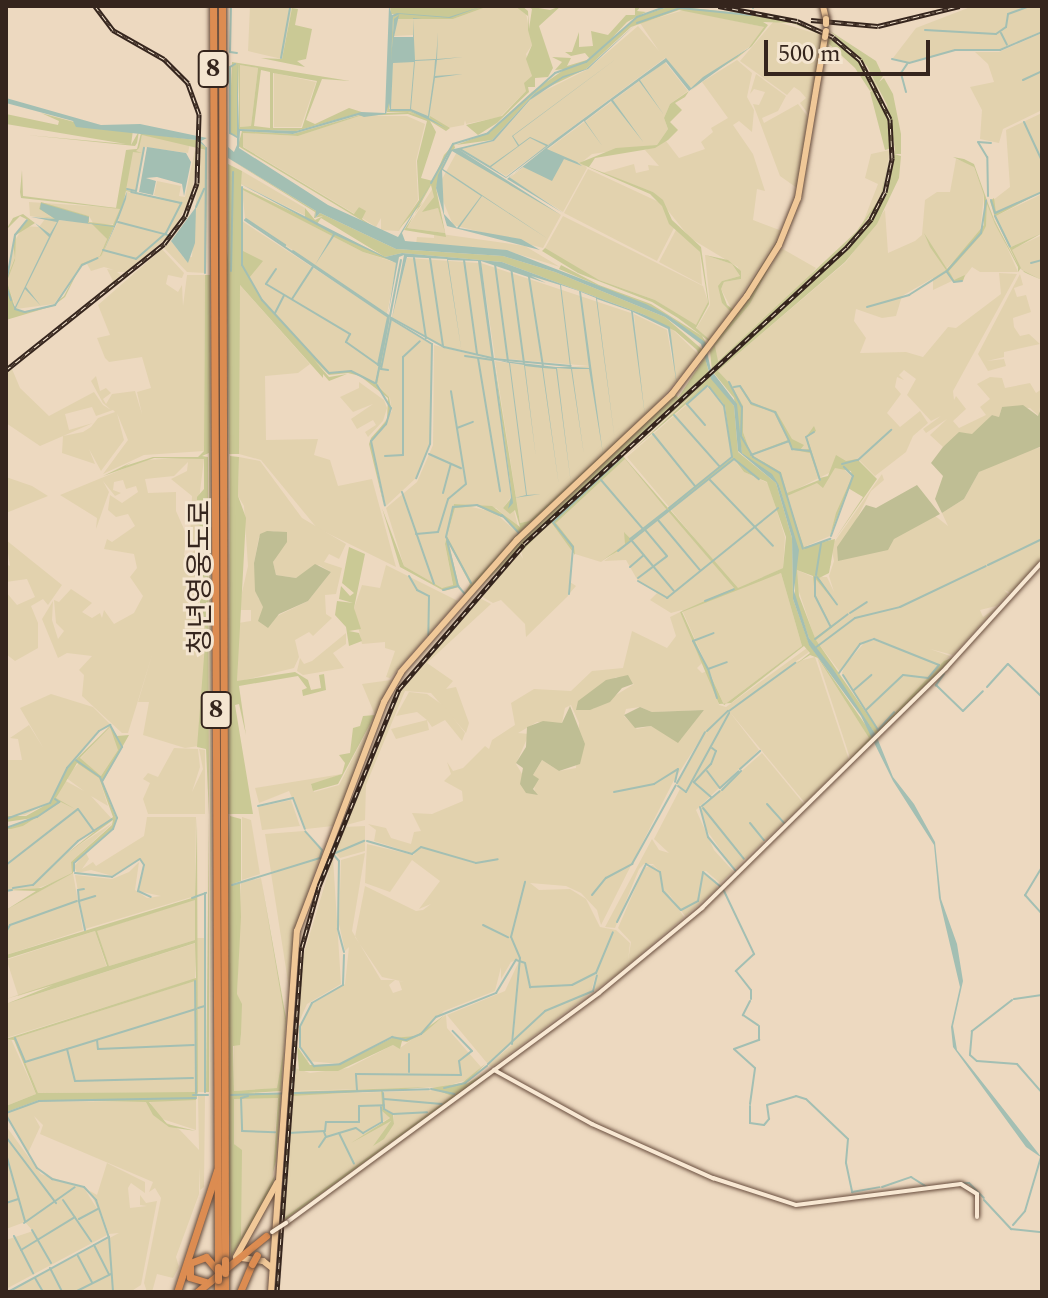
<!DOCTYPE html>
<html>
<head>
<meta charset="utf-8">
<style>
  body { margin:0 }
  #map { position:relative; width:1048px; height:1298px; overflow:hidden; background:#edd9c0; font-family:Spectral,"Noto Sans KR",serif }
  div>[style] { position:absolute }
  .farmland>* { inset:0; background:#e2d2ae; transform-origin:0 0 }
  .green>* { inset:0; background:#cac995 }
  .cemetery>* { inset:0; background:#bfbe94 }
  .water>* { inset:0; background:#a3bfb3 }
  .stream>* { height:2px; margin:-1px; padding:0 1px; transform-origin:1px; border-radius:1px; background:#a3bfb3 }
  .roads { filter:drop-shadow(0 0 2px #674c3c) drop-shadow(0 0 2px #674c3c) }
  .secondary>* { height:4px; margin:-2px; padding:0 2px; transform-origin:2px; border-radius:2px; background:#f8e8d3 }
  .primary>* { height:6px; margin:-3px; padding:0 3px; transform-origin:3px; border-radius:3px; background:#f0c898 }
  .highway>* { height:7px; margin:-3.5px; padding:0 3.5px; transform-origin:3.5px; border-radius:3.5px; background:#dc8c51 }
  .rail>* { height:5px; margin-top:-2.5px; transform-origin:0; background:repeating-linear-gradient(90deg,#f4e5d0 0 6px,#35251d 0 12px); box-sizing:border-box; border-block:2px solid #35251d }
  .bridges { filter:drop-shadow(0 0 2px #674c3c) drop-shadow(0 0 2px #674c3c) }
  .secondary-bridge>* { height:4px; margin:-2px; padding:0 2px; transform-origin:2px; border-radius:2px; background:#f8e8d3 }
  .primary-bridge>* { height:6px; margin:-3px; padding:0 3px; transform-origin:3px; border-radius:3px; background:#f0c898 }
  .highway-bridge>* { height:7px; margin:-3.5px; padding:0 3.5px; transform-origin:3.5px; border-radius:3.5px; background:#dc8c51 }
  span { translate:-50% -50%; white-space:nowrap; text-align:center; line-height:1.15; -webkit-text-stroke:6px #f4e5d0; paint-order:stroke }
  .shield-label span { padding:2px 6px; background:#f4e5d0; border:2px solid; border-radius:6px; -webkit-text-stroke-width:0 }
  .shield-label { font-size:26px; color:#35251d; font-weight:700 }
  .street-label { font-size:28px; color:#35251d }
  .frame { position:absolute; inset:0; border:8px solid #35251d; pointer-events:none }
  .scale { position:absolute; left:764px; top:40px; width:166px; height:36px; box-sizing:border-box; border:4px solid #35251d; border-top:0; padding-left:10px; font-size:24px; line-height:28px; white-space:nowrap; color:#35251d; -webkit-text-stroke:6px #f4e5d0; paint-order:stroke }
</style>
</head>
<body>
<div id="map">
  <div class="farmland">
    <div style="clip-path:polygon(250px 6px,292px 8px,282px 59px,248px 51px)"></div>
    <div style="clip-path:polygon(489px 6px,516px 6px,526px 13px,532px 45px,526px 54px,532px 76px,526px 91px,500px 117px,466px 124px,465px 120px,464px 125px,448px 128px,410px 109px,391px 109px,393px 48px,413px 47px,413px 35px,394px 36px,396px 18px,453px 19px)"></div>
    <div style="clip-path:polygon(973px 6px,1042px 6px,1042px 31px,1000px 49px,960px 49px,909px 62px,893px 58px,916px 28px)"></div>
    <div style="clip-path:polygon(684px 10px,764px 27px,752px 45px,691px 88px,665px 58px,506px 176px,462px 149px,494px 141px,534px 96px,588px 69px,638px 26px,659px 51px,640px 23px)"></div>
    <div style="clip-path:polygon(774px 21px,821px 35px,809px 115px,800px 103px,806px 98px,800px 91px,794px 87px,787px 95px,740px 61px)"></div>
    <div style="clip-path:polygon(1042px 33px,1042px 110px,1003px 129px,999px 143px,980px 139px,982px 110px,970px 87px,994px 82px,988px 64px,975px 52px,999px 52px)"></div>
    <div style="clip-path:polygon(737px 60px,752px 73px,747px 97px,754px 110px,752px 132px,739px 121px,733px 125px,753px 154px,765px 191px,757px 189px,753px 220px,782px 231px,732px 310px,721px 289px,724px 282px,741px 279px,738px 267px,690px 238px,653px 192px,602px 173px,634px 164px,636px 173px,649px 170px,648px 165px,659px 166px,645px 150px,666px 141px,679px 158px,705px 149px,701px 142px,713px 132px,711px 128px,728px 118px,702px 82px)"></div>
    <div style="clip-path:polygon(665px 62px,688px 91px,670px 104px,664px 118px,668px 129px,657px 145px,592px 154px,582px 162px,587px 168px,563px 212px,509px 178px)"></div>
    <div style="clip-path:polygon(240px 65px,258px 68px,251px 126px,240px 127px)"></div>
    <div style="clip-path:polygon(274px 73px,316px 82px,301px 127px,274px 127px)"></div>
    <div style="clip-path:polygon(756px 74px,786px 96px,778px 111px,762px 118px,764px 123px,798px 104px,808px 117px,797px 188px,780px 176px,753px 104px,759px 105px,765px 92px,754px 89px,750px 94px)"></div>
    <div style="clip-path:polygon(1042px 113px,1042px 192px,995px 213px,992px 201px,1010px 187px,1006px 130px)"></div>
    <div style="clip-path:polygon(358px 116px,407px 116px,425px 124px,416px 161px,418px 200px,399px 231px,381px 230px,381px 218px,376px 227px,362px 218px,365px 211px,359px 207px,355px 214px,242px 146px,243px 133px,298px 136px)"></div>
    <div style="clip-path:polygon(142px 135px,190px 143px,188px 153px,144px 147px,136px 190px,125px 189px,120px 206px,127px 150px,138px 149px)"></div>
    <div style="clip-path:polygon(200px 149px,205px 150px,205px 273px,187px 272px,164px 248px,171px 241px,184px 258px,192px 257px)"></div>
    <div style="clip-path:polygon(195px 150px,198px 155px,191px 197px,174px 229px,165px 232px,169px 236px,127px 272px,117px 272px,122px 276px,94px 298px,113px 281px,107px 269px,114px 270px,104px 267px,91px 271px,87px 264px,96px 258px,82px 264px,54px 304px,16px 309px,7px 281px,14px 242px,24px 226px,39px 227px,45px 219px,93px 223px,89px 216px,41px 203px,39px 209px,54px 218px,30px 216px,29px 202px,121px 208px,114px 224px,100px 224px,110px 229px,97px 228px,107px 239px,104px 248px,118px 222px,127px 192px,181px 204px,154px 195px,157px 181px,181px 186px,179px 196px,185px 197px)"></div>
    <div style="clip-path:polygon(458px 150px,561px 215px,543px 248px,453px 225px,443px 201px,442px 179px)"></div>
    <div style="clip-path:polygon(890px 150px,882px 193px,877px 205px,862px 225px,878px 184px,865px 178px,871px 154px)"></div>
    <div style="clip-path:polygon(956px 159px,973px 165px,984px 194px,980px 233px,946px 269px,952px 281px,933px 290px,933px 278px,902px 296px,896px 316px,882px 318px,856px 309px,854px 321px,866px 338px,860px 353px,906px 352px,923px 357px,948px 327px,956px 328px,1001px 294px,999px 273px,1017px 274px,953px 391px,954px 400px,956px 396px,966px 409px,953px 421px,959px 428px,986px 415px,980px 407px,990px 399px,977px 384px,990px 377px,1002px 378px,1005px 388px,1030px 383px,1036px 393px,1042px 389px,1039px 416px,1030px 408px,1002px 407px,999px 417px,992px 415px,973px 435px,964px 433px,943px 447px,930px 435px,947px 419px,926px 433px,923px 429px,941px 416px,931px 421px,907px 395px,916px 379px,904px 370px,899px 375px,904px 380px,897px 377px,895px 387px,901px 394px,887px 413px,900px 427px,920px 411px,928px 423px,913px 436px,906px 452px,875px 476px,859px 460px,874px 445px,857px 459px,787px 494px,781px 472px,751px 454px,743px 432px,742px 404px,718px 371px,846px 262px,885px 210px,888px 253px,915px 241px,922px 235px,925px 200px,937px 192px,950px 192px)"></div>
    <div style="clip-path:polygon(588px 169px,661px 203px,674px 228px,657px 261px,564px 213px)"></div>
    <div style="clip-path:polygon(242px 171px,305px 208px,306px 216px,241px 184px)"></div>
    <div style="clip-path:polygon(433px 188px,434px 197px,424px 211px,438px 208px,445px 233px,407px 228px)"></div>
    <div style="clip-path:polygon(242px 189px,363px 252px,397px 263px,387px 314px,245px 218px)"></div>
    <div style="clip-path:polygon(1042px 194px,1042px 233px,1011px 247px,996px 216px)"></div>
    <div style="clip-path:polygon(987px 202px,1018px 272px,980px 272px,972px 267px,962px 280px,953px 280px,949px 271px,986px 226px)"></div>
    <div style="clip-path:polygon(563px 216px,703px 286px,708px 302px,696px 326px,655px 300px,599px 280px,548px 253px,545px 248px)"></div>
    <div style="clip-path:polygon(242px 221px,388px 317px,375px 383px,351px 371px,329px 373px,262px 300px,243px 267px)"></div>
    <div style="clip-path:polygon(677px 228px,700px 252px,702px 285px,659px 262px)"></div>
    <div style="clip-path:polygon(434px 233px,525px 246px,560px 267px,505px 250px,416px 244px,417px 237px,434px 238px)"></div>
    <div style="clip-path:polygon(1042px 235px,1042px 280px,1022px 270px,1011px 250px)"></div>
    <div style="clip-path:polygon(781px 248px,816px 268px,794px 294px,717px 361px,715px 346px,750px 304px)"></div>
    <div style="clip-path:polygon(162px 249px,184px 273px,182px 278px,168px 275px,166px 284px,178px 292px,182px 285px,183px 306px,187px 275px,205px 275px,204px 451px,144px 455px,103px 474px,128px 440px,117px 413px,124px 440px,101px 471px,89px 449px,95px 464px,62px 453px,63px 436px,83px 432px,91px 427px,98px 418px,115px 412px,113px 410px,96px 416px,92px 407px,65px 414px,69px 430px,93px 423px,40px 446px,6px 423px,6px 373px,12px 369px,20px 388px,49px 416px,94px 392px,103px 405px,111px 410px,103px 403px,91px 381px,96px 376px,100px 391px,106px 388px,111px 393px,103px 399px,106px 404px,112px 394px,135px 391px,142px 414px,137px 392px,151px 388px,142px 357px,109px 362px,105px 358px,97px 338px,110px 335px,98px 305px)"></div>
    <div style="clip-path:polygon(705px 255px,732px 264px,740px 276px,722px 281px,722px 303px,731px 311px,710px 340px,696px 329px,710px 305px)"></div>
    <div style="clip-path:polygon(407px 258px,479px 263px,492px 358px,446px 348px,392px 317px)"></div>
    <div style="clip-path:polygon(481px 263px,631px 313px,636px 340px,634px 314px,667px 330px,673px 365px,670px 327px,699px 355px,645px 417px,529px 521px,520px 523px,495px 361px,543px 368px,590px 366px,495px 358px)"></div>
    <div style="clip-path:polygon(1020px 274px,1023px 285px,1014px 288px,1017px 297px,1026px 295px,1031px 312px,1013px 318px,1014px 327px,1020px 336px,1029px 334px,1040px 344px,1004px 352px,1004px 357px,987px 361px,1004px 359px,1006px 366px,988px 371px,978px 354px)"></div>
    <div style="clip-path:polygon(239px 284px,310px 364px,298px 373px,265px 376px,266px 440px,318px 439px,314px 455px,330px 460px,338px 486px,372px 479px,396px 567px,317px 528px,261px 460px,239px 454px)"></div>
    <div style="clip-path:polygon(391px 320px,432px 345px,430px 444px,416px 478px,386px 506px,371px 441px,392px 411px,390px 398px,377px 384px)"></div>
    <div style="clip-path:polygon(434px 345px,493px 360px,511px 497px,503px 508px,514px 510px,518px 527px,496px 508px,454px 504px,445px 544px,453px 586px,442px 588px,404px 566px,386px 508px,417px 482px,433px 445px)"></div>
    <div style="clip-path:polygon(359px 382px,384px 400px,387px 408px,383px 421px,368px 437px,365px 432px,376px 425px,373px 420px,357px 429px,351px 419px,373px 404px,353px 412px,340px 397px,359px 388px)"></div>
    <div style="clip-path:polygon(707px 387px,724px 406px,732px 457px,670px 508px,627px 457px)"></div>
    <div style="clip-path:polygon(1042px 447px,1042px 558px,1011px 593px,1004px 590px,1008px 594px,996px 606px,980px 610px,983px 617px,996px 608px,953px 655px,930px 649px,950px 656px,878px 729px,842px 673px,845px 665px,864px 643px,874px 640px,921px 658px,873px 638px,860px 644px,840px 672px,815px 639px,796px 583px,797px 570px,813px 577px,827px 577px,834px 592px,829px 576px,834px 561px,832px 551px,831px 565px,822px 577px,797px 568px,802px 551px,821px 545px,821px 555px,822px 544px,835px 541px,882px 474px,884px 480px,871px 491px,857px 518px,864px 555px,934px 515px,948px 526px,942px 513px,964px 499px,979px 472px,1011px 455px)"></div>
    <div style="clip-path:polygon(evenodd,198px 457px,204px 459px,196px 524px,205px 528px,201px 584px,205px 595px,200px 593px,198px 612px,206px 614px,203px 718px,199px 746px,185px 748px,143px 735px,149px 702px,138px 702px,153px 652px,128px 733px,122px 733px,82px 696px,84px 675px,79px 670px,92px 656px,67px 653px,58px 658px,42px 619px,53px 601px,52px 620px,58px 639px,64px 631px,56px 623px,54px 600px,59px 602px,71px 589px,92px 603px,82px 612px,92px 618px,100px 613px,102px 618px,104px 610px,114px 624px,134px 613px,143px 596px,130px 577px,137px 568px,134px 554px,104px 549px,107px 539px,112px 542px,135px 526px,128px 514px,116px 517px,108px 510px,110px 495px,122px 503px,138px 492px,136px 486px,126px 489px,123px 480px,114px 482px,113px 490px,121px 493px,115px 496px,103px 481px,109px 492px,96px 529px,97px 518px,60px 495px,145px 460px,198px 457px,188px 462px,187px 471px,171px 479px,192px 496px,190px 540px,196px 549px,189px 555px,197px 565px,184px 555px,187px 536px,176px 511px,176px 492px,148px 493px,145px 479px,174px 476px,188px 462px)"></div>
    <div style="clip-path:polygon(evenodd,239px 457px,260px 461px,302px 518px,346px 544px,339px 559px,329px 554px,324px 562px,342px 568px,336px 594px,325px 595px,326px 614px,332px 618px,313px 636px,309px 632px,295px 640px,299px 657px,294px 668px,237px 682px,238px 623px,251px 621px,251px 610px,238px 610px,248px 566px,244px 506px,238px 496px,239px 457px,273px 531px,282px 533px,284px 543px,273px 562px,276px 575px,296px 578px,319px 565px,331px 572px,308px 601px,275px 617px,258px 598px,254px 563px,259px 537px,273px 531px)"></div>
    <div style="clip-path:polygon(625px 459px,667px 509px,631px 539px,625px 533px,626px 544px,601px 562px,575px 554px,556px 523px)"></div>
    <div style="clip-path:polygon(734px 460px,744px 472px,768px 483px,785px 537px,783px 568px,743px 586px,781px 573px,802px 646px,724px 705px,682px 610px,671px 613px,650px 600px,657px 593px,638px 581px,626px 560px,604px 561px,669px 511px,734px 588px,704px 602px,737px 589px,671px 510px)"></div>
    <div style="clip-path:polygon(835px 468px,843px 468px,852px 477px,830px 536px,804px 547px,787px 495px,829px 477px)"></div>
    <div style="clip-path:polygon(6px 477px,32px 486px,48px 496px,6px 513px)"></div>
    <div style="clip-path:polygon(467px 506px,494px 512px,518px 533px,472px 583px,447px 536px,455px 508px)"></div>
    <div style="clip-path:polygon(552px 522px,571px 547px,570px 582px,576px 586px,569px 594px,569px 584px,568px 596px,526px 637px,525px 624px,501px 600px,493px 603px,479px 595px,519px 552px,523px 559px,521px 550px)"></div>
    <div style="clip-path:polygon(6px 540px,62px 585px,48px 605px,43px 599px,31px 606px,38px 623px,38px 648px,15px 661px,6px 654px,6px 592px,17px 605px,35px 597px,27px 579px,6px 582px,6px 564px,10px 566px)"></div>
    <div style="clip-path:polygon(386px 565px,458px 601px,390px 678px,386px 677px,395px 651px,385px 648px,385px 642px,362px 644px,354px 608px,362px 585px,380px 588px)"></div>
    <div style="clip-path:polygon(478px 597px,491px 604px,427px 663px,453px 681px,446px 689px,456px 687px,469px 723px,466px 733px,431px 693px,405px 691px,366px 785px,365px 820px,346px 825px,402px 686px)"></div>
    <div style="clip-path:polygon(evenodd,680px 612px,702px 663px,697px 668px,702px 673px,707px 671px,719px 705px,726px 707px,807px 648px,809px 652px,795px 662px,815px 657px,849px 760px,805px 803px,729px 711px,759px 750px,696px 810px,714px 850px,733px 871px,720px 883px,706px 871px,702px 872px,716px 881px,717px 889px,685px 916px,663px 886px,684px 917px,619px 973px,594px 991px,597px 970px,591px 992px,579px 1002px,492px 1067px,488px 1065px,513px 1044px,519px 977px,511px 1044px,487px 1063px,447px 1015px,505px 991px,520px 959px,511px 962px,501px 979px,501px 967px,495px 991px,444px 1011px,420px 1034px,405px 1040px,391px 1037px,340px 1064px,307px 1061px,299px 1043px,302px 1022px,312px 1004px,345px 984px,349px 947px,345px 951px,339px 924px,341px 860px,365px 853px,352px 931px,381px 980px,395px 980px,389px 985px,393px 993px,402px 990px,399px 981px,405px 982px,382px 977px,355px 937px,365px 886px,416px 911px,423px 910px,431px 904px,419px 909px,440px 881px,412px 860px,390px 892px,365px 883px,367px 844px,413px 855px,415px 854px,374px 841px,376px 830px,368px 824px,386px 828px,391px 838px,411px 844px,414px 832px,421px 831px,412px 813px,432px 814px,463px 801px,462px 791px,444px 781px,451px 774px,447px 762px,453px 771px,463px 768px,485px 746px,489px 749px,492px 740px,515px 725px,511px 703px,534px 689px,571px 691px,592px 671px,623px 668px,632px 631px,667px 648px,676px 636px,670px 617px,680px 612px,616px 677px,634px 684px,593px 709px,577px 707px,616px 677px,680px 612px,571px 705px,579px 723px,576px 768px,559px 771px,542px 760px,533px 775px,535px 795px,516px 764px,529px 734px,518px 733px,537px 722px,562px 723px,565px 708px,571px 705px,680px 612px,640px 707px,652px 712px,704px 710px,681px 739px,651px 726px,637px 729px,624px 716px,626px 709px,640px 707px,680px 612px,705px 732px,677px 785px,686px 793px,680px 789px,654px 839px,669px 853px,659px 850px,652px 839px,605px 927px,615px 928px,639px 869px,644px 864px,653px 864px,663px 876px,653px 865px,644px 868px,618px 928px,631px 942px,628px 961px,630px 943px,616px 930px,600px 927px,586px 899px,570px 889px,539px 890px,530px 883px,566px 886px,581px 893px,597px 910px,601px 925px,673px 782px,705px 732px)"></div>
    <div style="clip-path:polygon(346px 633px,346px 644px,333px 653px,344px 668px,303px 675px,297px 671px,300px 658px,304px 664px,312px 661px)"></div>
    <div style="clip-path:polygon(817px 657px,870px 739px,850px 758px)"></div>
    <div style="clip-path:polygon(391px 680px,333px 826px,306px 829px,289px 791px,259px 803px,255px 788px,342px 774px,311px 785px,314px 792px,339px 785px,375px 715px,362px 684px)"></div>
    <div style="clip-path:polygon(409px 692px,427px 694px,444px 706px,465px 733px,462px 741px,445px 720px,432px 727px,427px 720px,429px 730px,396px 739px,391px 729px,427px 720px,417px 712px,396px 716px)"></div>
    <div style="clip-path:polygon(51px 694px,93px 707px,111px 725px,99px 730px,67px 768px,50px 802px,25px 815px,6px 816px,6px 760px,22px 760px,18px 739px,10px 738px,29px 725px,44px 749px,20px 708px)"></div>
    <div style="clip-path:polygon(110px 726px,119px 741px,118px 750px,101px 776px,80px 759px)"></div>
    <div style="clip-path:polygon(174px 748px,198px 749px,200px 767px,192px 792px,203px 769px,199px 749px,205px 750px,205px 814px,148px 814px,143px 799px,150px 783px,143px 779px,148px 773px,158px 777px)"></div>
    <div style="clip-path:polygon(762px 753px,804px 804px,734px 869px,705px 828px,701px 807px)"></div>
    <div style="clip-path:polygon(79px 763px,99px 778px,108px 806px,91px 796px,112px 819px,78px 841px,64px 855px,114px 822px,71px 862px,83px 930px,6px 955px,6px 910px,60px 880px,38px 888px,6px 890px,6px 829px,23px 826px,61px 802px,56px 798px,64px 780px,84px 791px,65px 777px)"></div>
    <div style="clip-path:polygon(291px 800px,300px 826px,262px 830px,258px 807px)"></div>
    <div style="clip-path:polygon(147px 817px,196px 817px,195px 896px,85px 929px,75px 875px,112px 879px,129px 872px,139px 862px,135px 890px,147px 898px,161px 896px,138px 891px,145px 866px,141px 859px,113px 876px,91px 870px,77px 873px,74px 866px,86px 853px,89px 859px,82px 869px,93px 862px,96px 866px,144px 836px)"></div>
    <div style="clip-path:polygon(242px 817px,251px 820px,260px 874px,242px 880px)"></div>
    <div style="clip-path:polygon(365px 826px,365px 851px,340px 858px,335px 852px,344px 827px)"></div>
    <div style="clip-path:polygon(304px 831px,322px 851px,295px 929px,289px 988px,271px 873px,311px 861px,271px 872px,265px 834px)"></div>
    <div style="clip-path:polygon(333px 858px,341px 984px,307px 1004px,299px 1022px,295px 1068px,310px 1073px,348px 1068px,393px 1045px,400px 1048px,446px 1015px,447px 1028px,481px 1067px,467px 1080px,443px 1087px,290px 1091px,301px 963px)"></div>
    <div style="clip-path:polygon(261px 878px,285px 1020px,284px 1049px,278px 1088px,234px 1091px,234px 1045px,240px 1044px,241px 1034px,237px 995px,241px 883px)"></div>
    <div style="clip-path:polygon(196px 899px,195px 940px,109px 966px,96px 931px)"></div>
    <div style="left:95px;top:931px;width:38px;height:93px;rotate:72deg"></div>
    <div style="left:205px;top:938px;width:154px;height:8px;rotate:90deg"></div>
    <div style="clip-path:polygon(196px 943px,195px 979px,6px 1038px,6px 1004px)"></div>
    <div style="clip-path:polygon(194px 981px,195px 1092px,38px 1093px,15px 1038px)"></div>
    <div style="clip-path:polygon(11px 1039px,36px 1094px,6px 1106px,6px 1040px)"></div>
    <div style="clip-path:polygon(442px 1090px,453px 1095px,284px 1218px,291px 1095px,381px 1092px,381px 1110px,390px 1118px,382px 1122px,381px 1114px,381px 1122px,362px 1133px,390px 1121px,391px 1127px,374px 1146px,394px 1124px,394px 1114px,384px 1108px,384px 1092px)"></div>
    <div style="clip-path:polygon(198px 1096px,205px 1096px,204px 1187px,200px 1190px,199px 1167px,199px 1194px,176px 1257px,179px 1267px,173px 1278px,157px 1274px,152px 1292px,147px 1292px,144px 1283px,161px 1198px,155px 1188px,149px 1192px,153px 1182px,40px 1134px,43px 1125px,34px 1116px,40px 1127px,28px 1153px,6px 1113px,39px 1101px,147px 1102px,151px 1108px,150px 1100px,196px 1100px,196px 1130px,156px 1117px,180px 1130px,199px 1150px)"></div>
    <div style="clip-path:polygon(278px 1097px,275px 1131px,242px 1131px,275px 1133px,273px 1182px,241px 1239px,240px 1150px,234px 1144px,234px 1098px)"></div>
    <div style="clip-path:polygon(6px 1126px,41px 1174px,84px 1188px,98px 1210px,90px 1191px,97px 1195px,107px 1163px,145px 1182px,145px 1193px,131px 1183px,128px 1188px,130px 1208px,147px 1206px,140px 1205px,140px 1195px,146px 1203px,157px 1201px,141px 1285px,130px 1292px,8px 1292px,119px 1233px,109px 1234px,101px 1212px,107px 1235px,6px 1289px,6px 1240px,33px 1231px,25px 1222px,6px 1229px)"></div>
  </div>
  <div class="green">
    <div style="clip-path:polygon(evenodd,390px 6px,489px 6px,453px 19px,394px 19px,389px 109px,408px 110px,429px 119px,430px 116px,450px 128px,446px 131px,430px 121px,436px 132px,421px 178px,433px 181px,444px 155px,454px 144px,455px 148px,446px 156px,436px 188px,446px 237px,404px 230px,423px 202px,399px 229px,419px 200px,417px 161px,427px 121px,408px 114px,359px 116px,298px 136px,243px 133px,243px 147px,354px 214px,359px 207px,366px 211px,362px 219px,381px 232px,238px 146px,242px 131px,293px 134px,360px 115px,367px 116px,363px 112px,296px 131px,239px 129px,239px 63px,237px 136px,229px 134px,232px 62px,350px 81px,322px 79px,306px 120px,315px 124px,349px 108px,368px 114px,408px 112px,417px 115px,409px 112px,387px 112px,393px 17px,396px 14px,391px 14px,390px 6px,240px 65px,258px 68px,251px 126px,240px 127px,240px 65px,390px 6px,261px 70px,270px 72px,270px 128px,254px 126px,261px 70px,390px 6px,273px 73px,317px 81px,302px 128px,273px 128px,273px 73px,390px 6px,431px 185px,434px 197px,422px 212px,438px 208px,445px 233px,407px 228px,431px 185px)"></div>
    <div style="clip-path:polygon(515px 6px,522px 6px,528px 11px,529px 29px,532px 9px,527px 6px,550px 10px,561px 6px,539px 26px,553px 68px,548px 77px,535px 78px,535px 87px,528px 87px,529px 92px,497px 123px,478px 135px,466px 125px,502px 116px,526px 91px,524px 83px,532px 76px,526px 59px,532px 45px,528px 30px,528px 16px)"></div>
    <div style="clip-path:polygon(629px 6px,641px 6px,637px 11px,646px 12px,627px 22px,611px 39px,638px 17px,671px 6px,769px 16px,793px 21px,824px 34px,809px 116px,821px 35px,792px 23px,763px 22px,768px 25px,752px 46px,737px 58px,709px 75px,691px 91px,705px 77px,748px 49px,764px 27px,679px 10px,631px 27px,586px 69px,534px 94px,492px 140px,456px 145px,488px 133px,532px 92px,565px 69px,555px 70px,562px 62px,552px 57px,571px 58px,567px 66px,590px 59px,585px 53px,571px 56px,565px 52px,572px 52px,579px 32px,579px 47px,593px 46px,591px 31px,608px 35px,626px 15px,635px 15px,635px 7px)"></div>
    <div style="clip-path:polygon(292px 8px,298px 9px,295px 25px,312px 29px,306px 59px,297px 61px,305px 67px,261px 58px,282px 59px)"></div>
    <div style="clip-path:polygon(evenodd,830px 31px,876px 61px,883px 76px,879px 82px,884px 78px,893px 94px,901px 134px,901px 154px,894px 154px,901px 156px,899px 178px,877px 224px,845px 262px,718px 371px,733px 387px,741px 386px,752px 403px,776px 411px,792px 439px,804px 445px,800px 450px,809px 449px,806px 437px,814px 426px,816px 431px,807px 437px,820px 478px,828px 476px,836px 455px,846px 461px,857px 459px,877px 479px,835px 539px,829px 573px,819px 578px,837px 605px,814px 577px,816px 596px,831px 626px,849px 614px,816px 640px,878px 730px,944px 661px,954px 657px,876px 735px,809px 638px,795px 597px,795px 541px,779px 485px,742px 453px,734px 398px,713px 372px,858px 237px,886px 193px,895px 150px,887px 105px,867px 66px,830px 31px,739px 386px,751px 405px,774px 412px,788px 440px,751px 454px,743px 432px,743px 406px,733px 388px,739px 386px,830px 31px,788px 442px,794px 450px,810px 453px,819px 480px,787px 493px,781px 472px,752px 455px,788px 442px,830px 31px,835px 468px,851px 471px,852px 477px,836px 513px,830px 536px,848px 488px,863px 497px,835px 539px,804px 547px,787px 496px,817px 483px,823px 488px,835px 468px,830px 31px,797px 570px,813px 576px,815px 596px,831px 626px,815px 638px,799px 596px,797px 570px)"></div>
    <div style="clip-path:polygon(828px 36px,856px 57px,875px 82px,890px 120px,892px 148px,885px 150px,870px 92px,877px 88px,870px 91px,855px 68px,829px 44px,826px 64px)"></div>
    <div style="clip-path:polygon(689px 91px,685px 97px,675px 103px,682px 110px,670px 122px,678px 130px,668px 140px,655px 148px,595px 158px,589px 167px,653px 192px,663px 200px,672px 220px,701px 247px,709px 304px,696px 328px,710px 340px,731px 312px,722px 303px,718px 286px,722px 281px,740px 276px,732px 264px,705px 255px,728px 260px,741px 271px,741px 279px,724px 282px,721px 289px,727px 305px,734px 310px,786px 226px,760px 273px,711px 343px,702px 336px,708px 346px,669px 316px,559px 269px,561px 265px,599px 285px,651px 304px,702px 336px,678px 318px,652px 302px,578px 273px,542px 251px,545px 248px,599px 280px,655px 300px,696px 325px,708px 302px,700px 252px,669px 224px,662px 206px,650px 194px,579px 163px,616px 148px,657px 145px,668px 129px,664px 118px,670px 104px)"></div>
    <div style="clip-path:polygon(41px 113px,100px 129px,133px 130px,131px 145px,139px 131px,137px 143px,135px 146px,27px 135px,126px 144px,6px 124px,6px 114px,58px 125px,59px 121px)"></div>
    <div style="clip-path:polygon(141px 133px,196px 140px,207px 148px,207px 273px,206px 150px,142px 135px,139px 148px,136px 151px,142px 153px,133px 152px,126px 190px,182px 203px,181px 204px,126px 191px,122px 209px,101px 256px,81px 265px,65px 297px,53px 306px,6px 320px,6px 284px,7px 278px,15px 258px,13px 242px,16px 234px,28px 220px,20px 216px,6px 230px,13px 218px,23px 214px,35px 223px,16px 235px,15px 260px,7px 281px,15px 308px,24px 312px,53px 305px,64px 296px,81px 264px,100px 256px,107px 239px,91px 223px,30px 216px,54px 218px,39px 209px,41px 202px,89px 216px,89px 222px,113px 225px,120px 209px,21px 198px,20px 192px,22px 170px,23px 196px,116px 208px,126px 150px,137px 149px)"></div>
    <div style="clip-path:polygon(891px 150px,881px 198px,857px 235px,794px 295px,712px 371px,710px 351px,780px 247px,750px 304px,715px 346px,718px 361px,856px 232px,880px 198px)"></div>
    <div style="clip-path:polygon(953px 157px,964px 159px,974px 164px,994px 220px,1019px 267px,995px 218px,990px 201px,994px 198px,996px 213px,1042px 192px,996px 216px,1011px 247px,1042px 233px,1012px 250px,1022px 270px,1042px 280px,1028px 274px,1024px 272px,1021px 268px,1018px 272px,1018px 267px,995px 224px,987px 204px,986px 226px,982px 234px,949px 271px,954px 280px,965px 275px,963px 281px,954px 282px,945px 271px,910px 294px,946px 270px,930px 247px,924px 233px,947px 269px,984px 225px,984px 195px,974px 167px)"></div>
    <div style="clip-path:polygon(evenodd,228px 158px,316px 211px,315px 218px,320px 213px,396px 249px,503px 256px,555px 272px,665px 317px,704px 351px,701px 353px,683px 379px,665px 400px,520px 533px,461px 599px,470px 584px,449px 544px,459px 587px,444px 591px,400px 567px,382px 508px,404px 566px,442px 588px,453px 585px,445px 544px,454px 504px,492px 506px,520px 527px,515px 510px,510px 514px,503px 508px,512px 497px,494px 360px,520px 523px,529px 521px,677px 386px,699px 355px,697px 350px,675px 331px,645px 315px,502px 262px,402px 253px,385px 257px,321px 218px,317px 224px,305px 217px,305px 208px,315px 220px,323px 216px,314px 218px,315px 212px,228px 158px,477px 506px,506px 519px,518px 533px,472px 583px,447px 536px,455px 508px,477px 506px)"></div>
    <div style="clip-path:polygon(228px 164px,242px 171px,241px 187px,396px 262px,363px 252px,241px 189px,241px 250px,263px 261px,249px 278px,264px 303px,329px 373px,351px 371px,361px 375px,375px 383px,390px 319px,377px 385px,389px 397px,391px 408px,387px 423px,371px 441px,384px 506px,369px 444px,371px 438px,387px 420px,388px 398px,360px 376px,348px 373px,329px 375px,314px 360px,329px 377px,347px 374px,329px 381px,323px 374px,323px 378px,240px 285px,239px 454px,229px 454px,227px 268px,229px 811px,230px 456px,239px 457px,238px 496px,246px 518px,237px 681px,295px 672px,308px 680px,311px 690px,321px 688px,319px 675px,324px 674px,326px 690px,303px 696px,302px 690px,307px 688px,298px 676px,239px 686px,246px 735px,239px 704px,235px 705px,253px 814px,228px 814px,229px 846px,230px 816px,241px 819px,241px 881px,232px 884px,240px 883px,241px 917px,237px 994px,242px 1004px,241px 1034px,240px 1045px,233px 1046px,234px 1091px,277px 1088px,284px 1048px,285px 1020px,261px 878px,286px 1018px,281px 1091px,248px 1093px,281px 1093px,276px 1161px,273px 1172px,278px 1098px,234px 1099px,234px 1144px,242px 1150px,241px 1237px,275px 1175px,272px 1190px,231px 1257px,230px 1223px,228px 1256px,226px 242px,228px 260px)"></div>
    <div style="clip-path:polygon(205px 275px,210px 275px,211px 1177px,209px 453px,202px 456px,208px 457px,209px 815px,206px 749px,197px 747px,206px 631px,199px 598px,200px 592px,206px 594px,201px 583px,205px 528px,196px 524px,197px 497px,204px 489px,204px 459px,154px 458px,103px 476px,132px 462px,125px 466px,153px 457px,198px 457px,204px 451px)"></div>
    <div style="clip-path:polygon(705px 357px,709px 373px,471px 595px,529px 531px,676px 394px,678px 398px)"></div>
    <div style="clip-path:polygon(evenodd,710px 375px,734px 406px,738px 452px,776px 483px,792px 538px,793px 599px,809px 644px,874px 737px,808px 805px,869px 738px,818px 658px,810px 655px,796px 664px,810px 653px,804px 646px,731px 703px,719px 704px,680px 612px,734px 588px,668px 511px,618px 551px,603px 560px,625px 544px,624px 532px,631px 539px,667px 510px,625px 459px,556px 523px,574px 546px,575px 555px,551px 522px,478px 595px,527px 542px,710px 375px,707px 382px,626px 456px,707px 386px,718px 397px,725px 406px,732px 458px,668px 508px,623px 456px,707px 382px,710px 375px,734px 459px,744px 472px,767px 482px,786px 537px,783px 568px,738px 588px,670px 510px,734px 459px,710px 375px,781px 573px,802px 646px,724px 705px,682px 612px,781px 573px)"></div>
    <div style="clip-path:polygon(349px 547px,365px 554px,354px 608px,361px 629px,349px 631px,359px 633px,362px 641px,349px 646px,346px 627px,335px 615px,337px 601px,353px 603px,339px 599px,341px 586px,350px 596px,354px 593px,342px 583px)"></div>
    <div style="clip-path:polygon(375px 715px,338px 784px,313px 791px,311px 784px,342px 774px,345px 763px,339px 755px,350px 753px,353px 728px,360px 726px,363px 716px)"></div>
    <div style="clip-path:polygon(evenodd,110px 726px,117px 736px,129px 735px,102px 783px,116px 818px,114px 827px,73px 863px,73px 873px,6px 910px,36px 891px,6px 890px,41px 888px,72px 873px,71px 862px,112px 825px,113px 820px,65px 855px,113px 817px,99px 778px,77px 763px,56px 798px,75px 809px,61px 802px,23px 826px,11px 829px,6px 829px,33px 818px,6px 822px,6px 816px,26px 816px,51px 802px,67px 768px,110px 726px,110px 727px,118px 750px,101px 776px,80px 758px,110px 727px)"></div>
    <div style="clip-path:polygon(209px 816px,209px 1092px,206px 1092px)"></div>
    <div style="clip-path:polygon(evenodd,197px 817px,198px 1092px,196px 1100px,149px 1102px,167px 1124px,196px 1131px,169px 1127px,153px 1115px,146px 1102px,39px 1100px,6px 1112px,6px 1106px,36px 1094px,14px 1040px,6px 1039px,196px 978px,195px 943px,6px 1004px,53px 985px,6px 999px,107px 966px,95px 931px,6px 959px,6px 955px,195px 897px,197px 817px,195px 900px,195px 940px,109px 966px,97px 931px,195px 900px,197px 817px,195px 981px,196px 1092px,38px 1093px,15px 1038px,195px 981px)"></div>
    <div style="clip-path:polygon(446px 1014px,424px 1033px,407px 1042px,402px 1041px,400px 1049px,393px 1045px,338px 1071px,299px 1071px,297px 1046px,310px 1065px,340px 1064px,392px 1038px,416px 1036px)"></div>
    <div style="clip-path:polygon(485px 1064px,466px 1084px,491px 1070px,281px 1223px,290px 1092px,429px 1087px,383px 1091px,384px 1109px,393px 1114px,394px 1124px,384px 1139px,373px 1146px,391px 1121px,351px 1143px,390px 1118px,382px 1111px,381px 1091px,291px 1096px,285px 1217px,452px 1096px,431px 1088px,462px 1083px)"></div>
  </div>
  <div class="cemetery">
    <div style="clip-path:polygon(1023px 405px,1038px 416px,1042px 406px,1042px 446px,979px 472px,964px 499px,942px 513px,935px 499px,943px 476px,931px 463px,943px 447px,959px 432px,972px 434px,992px 415px,999px 417px,1002px 407px)"></div>
    <div style="clip-path:polygon(917px 485px,940px 514px,894px 539px,888px 550px,838px 561px,837px 547px,866px 505px,876px 508px)"></div>
    <div style="clip-path:polygon(267px 531px,287px 532px,287px 542px,273px 562px,276px 575px,296px 578px,315px 564px,331px 572px,308px 601px,279px 614px,268px 628px,258px 621px,263px 607px,255px 591px,254px 563px,260px 534px)"></div>
    <div style="clip-path:polygon(628px 675px,633px 684px,622px 688px,610px 702px,590px 710px,576px 710px,578px 701px,606px 680px)"></div>
    <div style="clip-path:polygon(570px 706px,585px 744px,580px 764px,559px 771px,542px 760px,533px 775px,539px 779px,533px 789px,538px 795px,526px 793px,520px 784px,523px 768px,516px 763px,526px 747px,527px 727px,543px 721px,562px 723px)"></div>
    <div style="clip-path:polygon(640px 707px,652px 712px,704px 710px,678px 743px,651px 726px,635px 728px,624px 715px)"></div>
  </div>
  <div class="water">
    <div style="clip-path:polygon(evenodd,389px 6px,392px 15px,397px 13px,449px 17px,483px 6px,450px 18px,400px 14px,393px 17px,391px 62px,394px 19px,399px 15px,394px 37px,413px 37px,413px 18px,422px 19px,413px 19px,415px 60px,436px 59px,438px 32px,437px 59px,463px 57px,437px 60px,435px 76px,463px 74px,435px 78px,429px 118px,446px 128px,410px 111px,390px 111px,389px 103px,386px 114px,364px 117px,359px 115px,293px 134px,240px 131px,239px 148px,328px 205px,398px 237px,431px 183px,402px 233px,405px 241px,507px 250px,646px 304px,669px 316px,705px 342px,711px 370px,737px 404px,742px 453px,772px 474px,779px 485px,799px 550px,794px 591px,809px 638px,833px 669px,876px 735px,893px 777px,914px 804px,935px 842px,941px 899px,957px 944px,963px 981px,953px 1026px,957px 1050px,1042px 1158px,1026px 1147px,953px 1047px,951px 1027px,960px 987px,939px 898px,934px 845px,893px 781px,861px 716px,809px 645px,793px 599px,792px 538px,776px 483px,738px 451px,734px 406px,711px 379px,701px 344px,665px 317px,555px 272px,503px 256px,396px 249px,320px 213px,315px 218px,316px 211px,228px 158px,228px 147px,234px 152px,237px 145px,237px 62px,239px 129px,296px 131px,361px 112px,385px 113px,389px 6px,435px 60px,434px 74px,428px 116px,411px 109px,415px 61px,435px 60px,389px 6px,414px 62px,410px 109px,391px 109px,393px 63px,414px 62px)"></div>
    <div style="clip-path:polygon(evenodd,637px 23px,588px 69px,563px 78px,530px 100px,494px 141px,462px 149px,490px 166px,518px 146px,512px 136px,620px 56px,513px 136px,519px 145px,530px 137px,548px 145px,666px 58px,691px 88px,703px 77px,752px 46px,689px 91px,666px 62px,640px 80px,664px 115px,639px 81px,613px 100px,644px 143px,611px 101px,585px 121px,603px 147px,584px 121px,547px 149px,577px 162px,582px 166px,564px 159px,552px 181px,523px 167px,509px 177px,563px 213px,507px 179px,557px 139px,506px 178px,458px 149px,561px 215px,452px 151px,443px 169px,548px 239px,482px 196px,459px 228px,521px 239px,540px 250px,447px 226px,436px 188px,438px 175px,450px 150px,492px 140px,534px 94px,563px 76px,586px 69px,637px 23px,530px 138px,546px 146px,506px 177px,491px 167px,530px 138px,637px 23px,442px 170px,481px 196px,457px 228px,444px 214px,442px 170px)"></div>
    <div style="clip-path:polygon(6px 98px,101px 125px,140px 124px,207px 138px,201px 141px,207px 148px,196px 140px,76px 127px,73px 121px,6px 103px)"></div>
    <div style="clip-path:polygon(147px 147px,186px 153px,191px 162px,184px 196px,182px 184px,157px 177px,146px 178px,156px 181px,153px 195px,139px 192px)"></div>
    <div style="clip-path:polygon(evenodd,241px 184px,385px 257px,402px 253px,502px 262px,645px 315px,670px 327px,677px 386px,668px 329px,633px 312px,645px 416px,631px 311px,597px 299px,615px 441px,596px 298px,581px 292px,603px 454px,589px 369px,572px 369px,584px 455px,571px 369px,557px 368px,571px 484px,556px 369px,543px 368px,559px 486px,542px 368px,525px 366px,536px 458px,524px 365px,510px 363px,527px 495px,541px 494px,514px 498px,526px 495px,517px 425px,509px 363px,496px 360px,556px 367px,546px 283px,481px 261px,513px 503px,508px 509px,511px 497px,478px 261px,448px 260px,462px 354px,447px 259px,407px 257px,392px 318px,404px 255px,399px 257px,388px 315px,396px 263px,335px 235px,315px 265px,333px 234px,241px 184px,531px 276px,560px 285px,570px 367px,556px 367px,546px 283px,531px 276px,241px 184px,561px 285px,579px 291px,589px 368px,571px 367px,561px 285px)"></div>
    <div style="clip-path:polygon(127px 191px,126px 199px,119px 218px,101px 257px,114px 227px,59px 220px,26px 287px,41px 306px,25px 289px,15px 310px,11px 300px,15px 307px,49px 237px,35px 223px,50px 234px,57px 222px,31px 217px,55px 219px,40px 209px,41px 203px,89px 217px,88px 223px,114px 226px)"></div>
    <div style="clip-path:polygon(196px 207px,195px 243px,188px 263px,171px 241px)"></div>
  </div>
  <div class="stream">
    <div style="left:231px;top:6px;width:46px;rotate:91.2deg"></div>
    <div style="left:230px;top:52px;width:7px;rotate:8deg"></div>
    <div style="left:753px;top:8px;width:2px;rotate:-90deg"></div>
    <div style="left:637px;top:23px;width:46px;rotate:-19.2deg"></div>
    <div style="left:680px;top:8px;width:71px;rotate:5.6deg"></div>
    <div style="left:925px;top:30px;width:71px;rotate:3.2deg"></div>
    <div style="left:996px;top:34px;width:12px;rotate:-35deg"></div>
    <div style="left:1006px;top:27px;width:13px;rotate:-81deg"></div>
    <div style="left:1008px;top:14px;width:23px;rotate:-20deg"></div>
    <div style="left:1001px;top:33px;width:13px;rotate:63deg"></div>
    <div style="left:281px;top:58px;width:51px;rotate:-79.8deg"></div>
    <div style="left:892px;top:59px;width:17px;rotate:13deg"></div>
    <div style="left:909px;top:63px;width:48px;rotate:-15.8deg"></div>
    <div style="left:955px;top:50px;width:45px"></div>
    <div style="left:1000px;top:50px;width:46px;rotate:-23.2deg"></div>
    <div style="left:235px;top:64px;width:6px;rotate:149deg"></div>
    <div style="left:230px;top:67px;width:66px;rotate:90deg"></div>
    <div style="left:230px;top:133px;width:8px;rotate:30deg"></div>
    <div style="left:1023px;top:80px;width:21px;rotate:-25deg"></div>
    <div style="left:906px;top:92px;width:20px;rotate:-105deg"></div>
    <div style="left:901px;top:73px;width:11px;rotate:-56deg"></div>
    <div style="left:1024px;top:122px;width:43px;rotate:65.2deg"></div>
    <div style="left:431px;top:183px;width:45px;rotate:-60.6deg"></div>
    <div style="left:453px;top:144px;width:37px;rotate:-17deg"></div>
    <div style="left:488px;top:133px;width:90px;rotate:-41.8deg"></div>
    <div style="left:555px;top:73px;width:33px;rotate:-20deg"></div>
    <div style="left:586px;top:62px;width:68px;rotate:-41.4deg"></div>
    <div style="left:637px;top:17px;width:33px;rotate:-20deg"></div>
    <div style="left:242px;top:187px;width:78px;rotate:90deg"></div>
    <div style="left:242px;top:265px;width:40px;rotate:60.3deg"></div>
    <div style="left:262px;top:300px;width:99px;rotate:47.5deg"></div>
    <div style="left:329px;top:373px;width:22px;rotate:-5deg"></div>
    <div style="left:351px;top:371px;width:27px;rotate:27deg"></div>
    <div style="left:127px;top:189px;width:9px;rotate:13deg"></div>
    <div style="left:136px;top:191px;width:44px;rotate:-79.5deg"></div>
    <div style="left:988px;top:196px;width:39px;rotate:-91deg"></div>
    <div style="left:987px;top:157px;width:17px;rotate:-121deg"></div>
    <div style="left:978px;top:142px;width:13px;rotate:4deg"></div>
    <div style="left:991px;top:200px;width:14px;rotate:73deg"></div>
    <div style="left:995px;top:213px;width:51px;rotate:-24.1deg"></div>
    <div style="left:196px;top:207px;width:20px;rotate:-66deg"></div>
    <div style="left:995px;top:216px;width:34px;rotate:64deg"></div>
    <div style="left:246px;top:219px;width:47px;rotate:33.7deg"></div>
    <div style="left:245px;top:220px;width:173px;rotate:34.1deg"></div>
    <div style="left:388px;top:317px;width:49px;rotate:101.8deg"></div>
    <div style="left:118px;top:222px;width:52px;rotate:14.6deg"></div>
    <div style="left:103px;top:250px;width:34px;rotate:15deg"></div>
    <div style="left:136px;top:259px;width:40px;rotate:-41deg"></div>
    <div style="left:166px;top:233px;width:34px;rotate:-63deg"></div>
    <div style="left:181px;top:203px;width:51px;rotate:-167.6deg"></div>
    <div style="left:293px;top:251px;width:116px;rotate:34.1deg"></div>
    <div style="left:414px;top:258px;width:81px;rotate:81.5deg"></div>
    <div style="left:430px;top:258px;width:89px;rotate:81.6deg"></div>
    <div style="left:464px;top:260px;width:95px;rotate:82.1deg"></div>
    <div style="left:1031px;top:263px;width:11px;rotate:-15deg"></div>
    <div style="left:495px;top:264px;width:98px;rotate:82.4deg"></div>
    <div style="left:511px;top:267px;width:97px;rotate:82.3deg"></div>
    <div style="left:276px;top:269px;width:18px;rotate:124deg"></div>
    <div style="left:266px;top:284px;width:98px;rotate:30.8deg"></div>
    <div style="left:350px;top:334px;width:9px;rotate:117deg"></div>
    <div style="left:346px;top:342px;width:42px;rotate:35.2deg"></div>
    <div style="left:231px;top:271px;width:99px;rotate:-88.8deg"></div>
    <div style="left:947px;top:272px;width:12px;rotate:55deg"></div>
    <div style="left:954px;top:282px;width:8px;rotate:-7deg"></div>
    <div style="left:205px;top:273px;width:125px;rotate:-89.5deg"></div>
    <div style="left:529px;top:277px;width:90px;rotate:81.1deg"></div>
    <div style="left:6px;top:283px;width:49px;rotate:-79.4deg"></div>
    <div style="left:15px;top:235px;width:19px;rotate:-51deg"></div>
    <div style="left:6px;top:286px;width:15px;rotate:70deg"></div>
    <div style="left:292px;top:299px;width:38px;rotate:-57deg"></div>
    <div style="left:867px;top:307px;width:44px;rotate:-15.9deg"></div>
    <div style="left:909px;top:295px;width:45px;rotate:-32.3deg"></div>
    <div style="left:947px;top:271px;width:51px;rotate:-48.2deg"></div>
    <div style="left:981px;top:233px;width:33px;rotate:-81deg"></div>
    <div style="left:15px;top:309px;width:10px;rotate:17deg"></div>
    <div style="left:25px;top:312px;width:31px;rotate:-13deg"></div>
    <div style="left:55px;top:305px;width:48px;rotate:-56deg"></div>
    <div style="left:82px;top:265px;width:17px;rotate:-24deg"></div>
    <div style="left:275px;top:313px;width:20px;rotate:-63deg"></div>
    <div style="left:390px;top:316px;width:57px;rotate:-78.9deg"></div>
    <div style="left:390px;top:317px;width:62px;rotate:29.1deg"></div>
    <div style="left:444px;top:347px;width:49px;rotate:12.9deg"></div>
    <div style="left:465px;top:356px;width:28px;rotate:8deg"></div>
    <div style="left:478px;top:358px;width:135px;rotate:80.6deg"></div>
    <div style="left:494px;top:359px;width:77px;rotate:5.2deg"></div>
    <div style="left:388px;top:370px;width:7px;rotate:-172deg"></div>
    <div style="left:381px;top:369px;width:51px;rotate:-78.7deg"></div>
    <div style="left:391px;top:319px;width:48px;rotate:31.4deg"></div>
    <div style="left:432px;top:344px;width:100px;rotate:91.1deg"></div>
    <div style="left:430px;top:444px;width:37px;rotate:112deg"></div>
    <div style="left:729px;top:382px;width:28px;rotate:63deg"></div>
    <div style="left:742px;top:407px;width:29px;rotate:92deg"></div>
    <div style="left:741px;top:436px;width:24px;rotate:60deg"></div>
    <div style="left:753px;top:457px;width:31px;rotate:31deg"></div>
    <div style="left:780px;top:473px;width:79px;rotate:73.2deg"></div>
    <div style="left:376px;top:383px;width:66px;rotate:-78.7deg"></div>
    <div style="left:377px;top:385px;width:27px;rotate:59deg"></div>
    <div style="left:391px;top:408px;width:17px;rotate:107deg"></div>
    <div style="left:386px;top:424px;width:23px;rotate:131deg"></div>
    <div style="left:371px;top:441px;width:66px;rotate:77.8deg"></div>
    <div style="left:734px;top:387px;width:6px;rotate:-9deg"></div>
    <div style="left:740px;top:386px;width:20px;rotate:57deg"></div>
    <div style="left:751px;top:403px;width:26px;rotate:21deg"></div>
    <div style="left:775px;top:412px;width:32px;rotate:64deg"></div>
    <div style="left:674px;top:415px;width:69px;rotate:48.5deg"></div>
    <div style="left:705px;top:425px;width:28px;rotate:-131deg"></div>
    <div style="left:687px;top:404px;width:27px;rotate:-42deg"></div>
    <div style="left:457px;top:428px;width:17px;rotate:-21deg"></div>
    <div style="left:814px;top:432px;width:9px;rotate:148deg"></div>
    <div style="left:806px;top:437px;width:45px;rotate:72deg"></div>
    <div style="left:653px;top:434px;width:67px;rotate:51.1deg"></div>
    <div style="left:429px;top:454px;width:35px;rotate:24deg"></div>
    <div style="left:751px;top:455px;width:40px;rotate:-20.2deg"></div>
    <div style="left:789px;top:441px;width:9px;rotate:69deg"></div>
    <div style="left:792px;top:449px;width:18px;rotate:6deg"></div>
    <div style="left:385px;top:456px;width:18px;rotate:-3deg"></div>
    <div style="left:403px;top:455px;width:98px;rotate:-90deg"></div>
    <div style="left:403px;top:357px;width:23px;rotate:-43deg"></div>
    <div style="left:858px;top:460px;width:45px;rotate:-42.3deg"></div>
    <div style="left:842px;top:464px;width:16px;rotate:-15deg"></div>
    <div style="left:601px;top:480px;width:65px;rotate:49.4deg"></div>
    <div style="left:710px;top:480px;width:91px;rotate:46.3deg"></div>
    <div style="left:402px;top:492px;width:97px;rotate:70.8deg"></div>
    <div style="left:443px;top:493px;width:30px;rotate:-75deg"></div>
    <div style="left:669px;top:508px;width:81px;rotate:-39deg"></div>
    <div style="left:732px;top:457px;width:52px;rotate:-98.9deg"></div>
    <div style="left:724px;top:406px;width:24px;rotate:-128deg"></div>
    <div style="left:502px;top:515px;width:25px;rotate:47deg"></div>
    <div style="left:658px;top:520px;width:65px;rotate:50deg"></div>
    <div style="left:416px;top:534px;width:22px;rotate:-5deg"></div>
    <div style="left:438px;top:532px;width:34px;rotate:-73deg"></div>
    <div style="left:448px;top:499px;width:23px;rotate:-40deg"></div>
    <div style="left:466px;top:484px;width:94px;rotate:-99.2deg"></div>
    <div style="left:831px;top:536px;width:64px;rotate:-69.9deg"></div>
    <div style="left:853px;top:476px;width:13px;rotate:-135deg"></div>
    <div style="left:630px;top:539px;width:47px;rotate:-38.1deg"></div>
    <div style="left:632px;top:541px;width:65px;rotate:50deg"></div>
    <div style="left:805px;top:548px;width:27px;rotate:-20deg"></div>
    <div style="left:618px;top:551px;width:148px;rotate:-38.4deg"></div>
    <div style="left:734px;top:459px;width:32px;rotate:39deg"></div>
    <div style="left:988px;top:565px;width:60px;rotate:-25.7deg"></div>
    <div style="left:630px;top:567px;width:18px;rotate:-41deg"></div>
    <div style="left:816px;top:575px;width:32px;rotate:-81deg"></div>
    <div style="left:409px;top:576px;width:16px;rotate:60deg"></div>
    <div style="left:417px;top:590px;width:13px;rotate:27deg"></div>
    <div style="left:429px;top:596px;width:39px;rotate:91deg"></div>
    <div style="left:815px;top:577px;width:19px;rotate:90deg"></div>
    <div style="left:815px;top:596px;width:35px;rotate:63deg"></div>
    <div style="left:817px;top:577px;width:34px;rotate:54deg"></div>
    <div style="left:638px;top:578px;width:36px;rotate:-37deg"></div>
    <div style="left:667px;top:556px;width:34px;rotate:-130deg"></div>
    <div style="left:638px;top:581px;width:34px;rotate:30deg"></div>
    <div style="left:667px;top:598px;width:143px;rotate:-39deg"></div>
    <div style="left:471px;top:583px;width:52px;rotate:-118.5deg"></div>
    <div style="left:446px;top:537px;width:31px;rotate:-77deg"></div>
    <div style="left:453px;top:507px;width:24px;rotate:-5deg"></div>
    <div style="left:477px;top:505px;width:27px;rotate:24deg"></div>
    <div style="left:458px;top:586px;width:11px;rotate:49deg"></div>
    <div style="left:443px;top:590px;width:16px;rotate:-15deg"></div>
    <div style="left:458px;top:586px;width:46px;rotate:-103.7deg"></div>
    <div style="left:569px;top:594px;width:47px;rotate:-85.1deg"></div>
    <div style="left:573px;top:547px;width:32px;rotate:-129deg"></div>
    <div style="left:553px;top:522px;width:95px;rotate:-43.3deg"></div>
    <div style="left:705px;top:601px;width:31px;rotate:-22deg"></div>
    <div style="left:850px;top:613px;width:20px;rotate:-33deg"></div>
    <div style="left:815px;top:639px;width:41px;rotate:-37.1deg"></div>
    <div style="left:815px;top:648px;width:50px;rotate:-36.9deg"></div>
    <div style="left:855px;top:618px;width:46px;rotate:-13.7deg"></div>
    <div style="left:900px;top:607px;width:95px;rotate:-25.5deg"></div>
    <div style="left:708px;top:669px;width:32px;rotate:-118deg"></div>
    <div style="left:693px;top:641px;width:22px;rotate:-21deg"></div>
    <div style="left:839px;top:673px;width:36px;rotate:-54deg"></div>
    <div style="left:860px;top:644px;width:15px;rotate:-20deg"></div>
    <div style="left:874px;top:639px;width:70px;rotate:21.8deg"></div>
    <div style="left:939px;top:665px;width:17px;rotate:130deg"></div>
    <div style="left:928px;top:678px;width:25px;rotate:-173deg"></div>
    <div style="left:903px;top:675px;width:51px;rotate:136.6deg"></div>
    <div style="left:944px;top:674px;width:14px;rotate:126deg"></div>
    <div style="left:936px;top:685px;width:37px;rotate:44deg"></div>
    <div style="left:963px;top:711px;width:28px;rotate:-45deg"></div>
    <div style="left:843px;top:675px;width:65px;rotate:57.5deg"></div>
    <div style="left:878px;top:730px;width:24px;rotate:-48deg"></div>
    <div style="left:987px;top:687px;width:31px;rotate:-48deg"></div>
    <div style="left:1008px;top:664px;width:47px;rotate:44.1deg"></div>
    <div style="left:854px;top:690px;width:23px;rotate:-41deg"></div>
    <div style="left:717px;top:698px;width:30px;rotate:-107deg"></div>
    <div style="left:708px;top:669px;width:20px;rotate:-20deg"></div>
    <div style="left:729px;top:711px;width:82px;rotate:-36deg"></div>
    <div style="left:707px;top:731px;width:29px;rotate:-44deg"></div>
    <div style="left:740px;top:769px;width:27px;rotate:-42deg"></div>
    <div style="left:707px;top:771px;width:21px;rotate:53deg"></div>
    <div style="left:720px;top:788px;width:25px;rotate:-42deg"></div>
    <div style="left:677px;top:783px;width:58px;rotate:-61.2deg"></div>
    <div style="left:678px;top:786px;width:10px;rotate:37deg"></div>
    <div style="left:686px;top:792px;width:90px;rotate:-61.4deg"></div>
    <div style="left:722px;top:790px;width:27px;rotate:-45deg"></div>
    <div style="left:614px;top:792px;width:41px;rotate:-11.3deg"></div>
    <div style="left:654px;top:784px;width:28px;rotate:-32deg"></div>
    <div style="left:678px;top:769px;width:13px;rotate:103deg"></div>
    <div style="left:711px;top:797px;width:23px;rotate:-139deg"></div>
    <div style="left:694px;top:782px;width:25px;rotate:-47deg"></div>
    <div style="left:711px;top:764px;width:14px;rotate:-69deg"></div>
    <div style="left:716px;top:751px;width:5px;rotate:-143deg"></div>
    <div style="left:767px;top:804px;width:25px;rotate:48deg"></div>
    <div style="left:258px;top:806px;width:36px;rotate:-13deg"></div>
    <div style="left:293px;top:798px;width:33px;rotate:69deg"></div>
    <div style="left:702px;top:806px;width:23px;rotate:-40deg"></div>
    <div style="left:700px;top:807px;width:31px;rotate:75deg"></div>
    <div style="left:708px;top:837px;width:43px;rotate:50.7deg"></div>
    <div style="left:703px;top:808px;width:65px;rotate:51.2deg"></div>
    <div style="left:6px;top:819px;width:47px;rotate:-20deg"></div>
    <div style="left:50px;top:803px;width:39px;rotate:-64deg"></div>
    <div style="left:67px;top:768px;width:49px;rotate:-49.1deg"></div>
    <div style="left:99px;top:731px;width:13px;rotate:-29deg"></div>
    <div style="left:110px;top:725px;width:25px;rotate:61deg"></div>
    <div style="left:122px;top:747px;width:39px;rotate:120deg"></div>
    <div style="left:750px;top:823px;width:22px;rotate:51deg"></div>
    <div style="left:6px;top:828px;width:33px;rotate:-20deg"></div>
    <div style="left:37px;top:817px;width:27px;rotate:-34deg"></div>
    <div style="left:59px;top:802px;width:5px;rotate:-143deg"></div>
    <div style="left:367px;top:841px;width:47px;rotate:16.1deg"></div>
    <div style="left:412px;top:854px;width:11px;rotate:-38deg"></div>
    <div style="left:421px;top:847px;width:57px;rotate:16.2deg"></div>
    <div style="left:476px;top:863px;width:22px;rotate:-10deg"></div>
    <div style="left:6px;top:865px;width:91px;rotate:-37.9deg"></div>
    <div style="left:78px;top:809px;width:27px;rotate:54deg"></div>
    <div style="left:1042px;top:867px;width:33px;rotate:121deg"></div>
    <div style="left:1025px;top:895px;width:25px;rotate:48deg"></div>
    <div style="left:74px;top:871px;width:8px;rotate:-90deg"></div>
    <div style="left:74px;top:863px;width:52px;rotate:-41.1deg"></div>
    <div style="left:113px;top:829px;width:12px;rotate:-70deg"></div>
    <div style="left:117px;top:818px;width:44px;rotate:-112.5deg"></div>
    <div style="left:100px;top:777px;width:29px;rotate:-145deg"></div>
    <div style="left:75px;top:873px;width:37px;rotate:6deg"></div>
    <div style="left:112px;top:877px;width:33px;rotate:-33deg"></div>
    <div style="left:140px;top:859px;width:7px;rotate:56deg"></div>
    <div style="left:144px;top:865px;width:27px;rotate:103deg"></div>
    <div style="left:138px;top:891px;width:14px;rotate:25deg"></div>
    <div style="left:232px;top:885px;width:92px;rotate:-17.1deg"></div>
    <div style="left:320px;top:858px;width:8px;rotate:-76deg"></div>
    <div style="left:322px;top:850px;width:25px;rotate:-132deg"></div>
    <div style="left:13px;top:888px;width:20px;rotate:-9deg"></div>
    <div style="left:33px;top:885px;width:63px;rotate:-44.4deg"></div>
    <div style="left:78px;top:841px;width:40px;rotate:-32.9deg"></div>
    <div style="left:6px;top:891px;width:6px;rotate:-9deg"></div>
    <div style="left:724px;top:891px;width:70px;rotate:64.5deg"></div>
    <div style="left:754px;top:954px;width:25px;rotate:137deg"></div>
    <div style="left:736px;top:971px;width:24px;rotate:52deg"></div>
    <div style="left:751px;top:990px;width:9px;rotate:90deg"></div>
    <div style="left:592px;top:895px;width:22px;rotate:-51deg"></div>
    <div style="left:606px;top:878px;width:30px;rotate:-28deg"></div>
    <div style="left:632px;top:864px;width:90px;rotate:-60.9deg"></div>
    <div style="left:192px;top:898px;width:15px;rotate:-20deg"></div>
    <div style="left:79px;top:901px;width:11px;rotate:-95deg"></div>
    <div style="left:78px;top:890px;width:6px;rotate:-9deg"></div>
    <div style="left:617px;top:922px;width:65px;rotate:-63.4deg"></div>
    <div style="left:646px;top:864px;width:16px;rotate:30deg"></div>
    <div style="left:660px;top:872px;width:19px;rotate:81deg"></div>
    <div style="left:663px;top:891px;width:26px;rotate:47deg"></div>
    <div style="left:681px;top:910px;width:19px;rotate:-28deg"></div>
    <div style="left:698px;top:901px;width:29px;rotate:-80deg"></div>
    <div style="left:703px;top:872px;width:23px;rotate:40deg"></div>
    <div style="left:483px;top:925px;width:28px;rotate:26deg"></div>
    <div style="left:85px;top:930px;width:30px;rotate:-102deg"></div>
    <div style="left:79px;top:901px;width:17px;rotate:-17deg"></div>
    <div style="left:6px;top:932px;width:8px;rotate:-60deg"></div>
    <div style="left:10px;top:925px;width:71px;rotate:-19.7deg"></div>
    <div style="left:344px;top:952px;width:24px;rotate:-105deg"></div>
    <div style="left:338px;top:929px;width:68px;rotate:-89.2deg"></div>
    <div style="left:339px;top:861px;width:9px;rotate:-131deg"></div>
    <div style="left:333px;top:854px;width:34px;rotate:-23deg"></div>
    <div style="left:344px;top:955px;width:30px;rotate:92deg"></div>
    <div style="left:343px;top:985px;width:36px;rotate:150deg"></div>
    <div style="left:312px;top:1003px;width:27px;rotate:117deg"></div>
    <div style="left:300px;top:1027px;width:20px;rotate:90deg"></div>
    <div style="left:300px;top:1047px;width:24px;rotate:54deg"></div>
    <div style="left:314px;top:1066px;width:26px;rotate:-4deg"></div>
    <div style="left:340px;top:1064px;width:59px;rotate:-27.4deg"></div>
    <div style="left:392px;top:1037px;width:14px;rotate:12deg"></div>
    <div style="left:406px;top:1040px;width:16px;rotate:-22deg"></div>
    <div style="left:421px;top:1034px;width:23px;rotate:-49deg"></div>
    <div style="left:436px;top:1017px;width:65px;rotate:-21.8deg"></div>
    <div style="left:496px;top:993px;width:39px;rotate:-59deg"></div>
    <div style="left:516px;top:960px;width:9px;rotate:18deg"></div>
    <div style="left:525px;top:963px;width:25px;rotate:78deg"></div>
    <div style="left:530px;top:987px;width:42px;rotate:-2.7deg"></div>
    <div style="left:572px;top:985px;width:27px;rotate:-27deg"></div>
    <div style="left:596px;top:973px;width:44px;rotate:-67.5deg"></div>
    <div style="left:195px;top:981px;width:112px;rotate:89.5deg"></div>
    <div style="left:1014px;top:999px;width:28px;rotate:-8deg"></div>
    <div style="left:1012px;top:1000px;width:51px;rotate:142.2deg"></div>
    <div style="left:972px;top:1031px;width:24px;rotate:95deg"></div>
    <div style="left:970px;top:1055px;width:9px;rotate:41deg"></div>
    <div style="left:977px;top:1061px;width:40px;rotate:4.3deg"></div>
    <div style="left:1017px;top:1064px;width:38px;rotate:49deg"></div>
    <div style="left:750px;top:1001px;width:16px;rotate:117deg"></div>
    <div style="left:743px;top:1015px;width:18px;rotate:34deg"></div>
    <div style="left:198px;top:1008px;width:7px;rotate:-16deg"></div>
    <div style="left:15px;top:1038px;width:26px;rotate:67deg"></div>
    <div style="left:25px;top:1062px;width:44px;rotate:-17.2deg"></div>
    <div style="left:97px;top:1040px;width:9px;rotate:84deg"></div>
    <div style="left:98px;top:1049px;width:96px;rotate:-2.4deg"></div>
    <div style="left:512px;top:1044px;width:86px;rotate:-84.7deg"></div>
    <div style="left:520px;top:958px;width:23px;rotate:-113deg"></div>
    <div style="left:511px;top:937px;width:57px;rotate:-75.7deg"></div>
    <div style="left:488px;top:1064px;width:78px;rotate:-42.9deg"></div>
    <div style="left:545px;top:1011px;width:52px;rotate:-22.6deg"></div>
    <div style="left:593px;top:991px;width:16px;rotate:-76deg"></div>
    <div style="left:409px;top:1072px;width:18px;rotate:-90deg"></div>
    <div style="left:193px;top:1078px;width:118px;rotate:178.5deg"></div>
    <div style="left:75px;top:1081px;width:33px;rotate:-104deg"></div>
    <div style="left:67px;top:1049px;width:135px;rotate:-17.2deg"></div>
    <div style="left:444px;top:1088px;width:22px;rotate:-13deg"></div>
    <div style="left:465px;top:1083px;width:28px;rotate:-38deg"></div>
    <div style="left:431px;top:1089px;width:24px;rotate:12deg"></div>
    <div style="left:357px;top:1090px;width:16px;rotate:-94deg"></div>
    <div style="left:356px;top:1074px;width:105px;rotate:0.5deg"></div>
    <div style="left:461px;top:1075px;width:14px;rotate:-98deg"></div>
    <div style="left:459px;top:1061px;width:16px;rotate:-38deg"></div>
    <div style="left:472px;top:1051px;width:28px;rotate:-134deg"></div>
    <div style="left:292px;top:1091px;width:23px;rotate:-83deg"></div>
    <div style="left:205px;top:1092px;width:199px;rotate:-90deg"></div>
    <div style="left:383px;top:1093px;width:16px;rotate:86deg"></div>
    <div style="left:384px;top:1109px;width:10px;rotate:29deg"></div>
    <div style="left:393px;top:1114px;width:34px;rotate:-3deg"></div>
    <div style="left:193px;top:1095px;width:15px"></div>
    <div style="left:231px;top:1095px;width:198px;rotate:-1.7deg"></div>
    <div style="left:248px;top:1096px;width:7px;rotate:164deg"></div>
    <div style="left:241px;top:1098px;width:33px;rotate:88deg"></div>
    <div style="left:242px;top:1131px;width:33px;rotate:2deg"></div>
    <div style="left:384px;top:1099px;width:58px;rotate:4.9deg"></div>
    <div style="left:750px;top:1104px;width:36px;rotate:-82deg"></div>
    <div style="left:755px;top:1068px;width:28px;rotate:-138deg"></div>
    <div style="left:734px;top:1049px;width:27px;rotate:-20deg"></div>
    <div style="left:759px;top:1040px;width:14px;rotate:-90deg"></div>
    <div style="left:750px;top:1106px;width:17px;rotate:90deg"></div>
    <div style="left:750px;top:1123px;width:14px;rotate:8deg"></div>
    <div style="left:764px;top:1125px;width:8px;rotate:-50deg"></div>
    <div style="left:769px;top:1119px;width:14px;rotate:-98deg"></div>
    <div style="left:767px;top:1105px;width:30px;rotate:-17deg"></div>
    <div style="left:796px;top:1096px;width:10px;rotate:17deg"></div>
    <div style="left:806px;top:1099px;width:58px;rotate:43.6deg"></div>
    <div style="left:848px;top:1139px;width:24px;rotate:95deg"></div>
    <div style="left:846px;top:1163px;width:30px;rotate:78deg"></div>
    <div style="left:852px;top:1192px;width:28px;rotate:-10deg"></div>
    <div style="left:6px;top:1113px;width:35px;rotate:-20deg"></div>
    <div style="left:39px;top:1101px;width:157px;rotate:-1.1deg"></div>
    <div style="left:6px;top:1115px;width:61px;rotate:59.7deg"></div>
    <div style="left:37px;top:1168px;width:19px;rotate:36deg"></div>
    <div style="left:52px;top:1179px;width:33px;rotate:14deg"></div>
    <div style="left:84px;top:1187px;width:18px;rotate:47deg"></div>
    <div style="left:96px;top:1200px;width:39px;rotate:71deg"></div>
    <div style="left:109px;top:1237px;width:55px;rotate:85.8deg"></div>
    <div style="left:324px;top:1132px;width:5px;rotate:68deg"></div>
    <div style="left:326px;top:1137px;width:31px;rotate:-17deg"></div>
    <div style="left:356px;top:1128px;width:9px;rotate:36deg"></div>
    <div style="left:363px;top:1133px;width:22px;rotate:-30deg"></div>
    <div style="left:382px;top:1122px;width:15px;rotate:-94deg"></div>
    <div style="left:288px;top:1133px;width:37px;rotate:-3deg"></div>
    <div style="left:325px;top:1131px;width:9px;rotate:-84deg"></div>
    <div style="left:326px;top:1122px;width:33px"></div>
    <div style="left:359px;top:1122px;width:16px;rotate:-90deg"></div>
    <div style="left:359px;top:1106px;width:25px;rotate:-2deg"></div>
    <div style="left:339px;top:1133px;width:34px;rotate:64deg"></div>
    <div style="left:6px;top:1137px;width:83px;rotate:52.9deg"></div>
    <div style="left:319px;top:1147px;width:11px;rotate:-56deg"></div>
    <div style="left:6px;top:1154px;width:70px;rotate:74.2deg"></div>
    <div style="left:948px;top:1184px;width:21px;rotate:-3deg"></div>
    <div style="left:969px;top:1183px;width:21px;rotate:45deg"></div>
    <div style="left:882px;top:1187px;width:31px;rotate:-19deg"></div>
    <div style="left:911px;top:1177px;width:19px;rotate:32deg"></div>
    <div style="left:63px;top:1200px;width:50px;rotate:55.7deg"></div>
    <div style="left:984px;top:1200px;width:40px;rotate:47deg"></div>
    <div style="left:1011px;top:1229px;width:31px;rotate:6deg"></div>
    <div style="left:6px;top:1203px;width:13px;rotate:-18deg"></div>
    <div style="left:79px;top:1219px;width:21px;rotate:-28deg"></div>
    <div style="left:24px;top:1223px;width:62px;rotate:-35.2deg"></div>
    <div style="left:1013px;top:1225px;width:18px;rotate:-49deg"></div>
    <div style="left:1025px;top:1211px;width:56px;rotate:-73.5deg"></div>
    <div style="left:32px;top:1230px;width:38px;rotate:60deg"></div>
    <div style="left:14px;top:1236px;width:42px;rotate:62.8deg"></div>
    <div style="left:94px;top:1245px;width:33px;rotate:63deg"></div>
    <div style="left:21px;top:1250px;width:63px;rotate:-31.4deg"></div>
    <div style="left:78px;top:1256px;width:30px;rotate:62deg"></div>
    <div style="left:50px;top:1268px;width:27px;rotate:63deg"></div>
    <div style="left:35px;top:1278px;width:16px;rotate:60deg"></div>
    <div style="left:8px;top:1292px;width:115px;rotate:-28.6deg"></div>
    <div style="left:75px;top:1292px;width:40px;rotate:-26.6deg"></div>
  </div>
  <div class="roads">
    <div class="secondary">
      <div style="left:494px;top:1070px;width:112px;rotate:28.9deg"></div>
      <div style="left:592px;top:1124px;width:133px;rotate:24.1deg"></div>
      <div style="left:713px;top:1178px;width:87px;rotate:18deg"></div>
      <div style="left:796px;top:1205px;width:166px;rotate:-7.3deg"></div>
      <div style="left:961px;top:1184px;width:19px;rotate:32deg"></div>
      <div style="left:977px;top:1194px;width:23px;rotate:90deg"></div>
      <div style="left:286px;top:1223px;width:388px;rotate:-36.3deg"></div>
      <div style="left:599px;top:993px;width:134px;rotate:-39.5deg"></div>
      <div style="left:702px;top:908px;width:342px;rotate:-44.5deg"></div>
      <div style="left:946px;top:668px;width:143px;rotate:-47.8deg"></div>
    </div>
    <div class="primary">
      <div style="left:823px;top:6px;width:13px;rotate:77deg"></div>
      <div style="left:272px;top:1268px;width:11px;rotate:-142deg"></div>
      <div style="left:263px;top:1261px;width:27px;rotate:-172deg"></div>
      <div style="left:236px;top:1257px;width:85px;rotate:-61deg"></div>
      <div style="left:271px;top:1292px;width:362px;rotate:-85.9deg"></div>
      <div style="left:297px;top:931px;width:245px;rotate:-69.2deg"></div>
      <div style="left:384px;top:702px;width:34px;rotate:-60deg"></div>
      <div style="left:401px;top:672px;width:176px;rotate:-48.7deg"></div>
      <div style="left:517px;top:540px;width:213px;rotate:-43.3deg"></div>
      <div style="left:672px;top:394px;width:123px;rotate:-52.6deg"></div>
      <div style="left:747px;top:296px;width:60px;rotate:-57.9deg"></div>
      <div style="left:779px;top:245px;width:51px;rotate:-68deg"></div>
      <div style="left:798px;top:198px;width:163px;rotate:-80.5deg"></div>
    </div>
    <div class="highway">
      <div style="left:213px;top:6px;width:1261px;rotate:89.77deg"></div>
      <div style="left:222px;top:6px;width:1254px;rotate:89.86deg"></div>
      <div style="left:225px;top:1273px;width:19px;rotate:90deg"></div>
      <div style="left:218px;top:1280px;width:12px;rotate:90deg"></div>
      <div style="left:206px;top:1282px;width:17px;rotate:-163deg"></div>
      <div style="left:190px;top:1277px;width:14px;rotate:-90deg"></div>
      <div style="left:190px;top:1263px;width:17px;rotate:-21deg"></div>
      <div style="left:206px;top:1257px;width:17px;rotate:50deg"></div>
      <div style="left:177px;top:1292px;width:128px;rotate:-71.8deg"></div>
      <div style="left:197px;top:1292px;width:89px;rotate:-39.1deg"></div>
      <div style="left:240px;top:1292px;width:30px;rotate:-67deg"></div>
    </div>
  </div>
  <div class="rail">
    <div style="left:811px;top:20px;width:67px;rotate:5.1deg"></div>
    <div style="left:878px;top:26px;width:84px;rotate:-13.7deg"></div>
    <div style="left:6px;top:370px;width:202px;rotate:-38.6deg"></div>
    <div style="left:164px;top:244px;width:35px;rotate:-53deg"></div>
    <div style="left:185px;top:216px;width:35px;rotate:-70deg"></div>
    <div style="left:197px;top:183px;width:69px;rotate:-88.3deg"></div>
    <div style="left:199px;top:114px;width:33px;rotate:-110deg"></div>
    <div style="left:188px;top:83px;width:34px;rotate:-135deg"></div>
    <div style="left:164px;top:59px;width:59px;rotate:-150.4deg"></div>
    <div style="left:113px;top:30px;width:30px;rotate:-127deg"></div>
    <div style="left:277px;top:1292px;width:346px;rotate:-85.9deg"></div>
    <div style="left:302px;top:947px;width:63px;rotate:-74.4deg"></div>
    <div style="left:319px;top:886px;width:213px;rotate:-67.9deg"></div>
    <div style="left:399px;top:689px;width:191px;rotate:-49.2deg"></div>
    <div style="left:524px;top:544px;width:439px;rotate:-42.6deg"></div>
    <div style="left:847px;top:247px;width:37px;rotate:-49deg"></div>
    <div style="left:871px;top:219px;width:30px;rotate:-63deg"></div>
    <div style="left:885px;top:192px;width:35px;rotate:-78deg"></div>
    <div style="left:892px;top:158px;width:39px;rotate:-93deg"></div>
    <div style="left:890px;top:119px;width:66px;rotate:-117deg"></div>
    <div style="left:860px;top:60px;width:35px;rotate:-140deg"></div>
    <div style="left:833px;top:37px;width:39px;rotate:-156deg"></div>
    <div style="left:797px;top:21px;width:80px;rotate:-169.2deg"></div>
  </div>
  <div class="bridges">
    <div class="secondary-bridge">
      <div style="left:272px;top:1232px;width:17px;rotate:-33deg"></div>
    </div>
    <div class="primary-bridge">
      <div style="left:826px;top:19px;width:5px;rotate:90deg"></div>
      <div style="left:825px;top:37px;width:6px;rotate:-81deg"></div>
    </div>
    <div class="highway-bridge">
      <div style="left:225px;top:1260px;width:13px;rotate:90deg"></div>
      <div style="left:252px;top:1264px;width:10px;rotate:-61deg"></div>
      <div style="left:218px;top:1267px;width:13px;rotate:90deg"></div>
    </div>
  </div>
  <div class="shield-label">
    <span style="left:213px;top:69px">8</span>
    <span style="left:216px;top:710px">8</span>
  </div>
  <div class="street-label">
    <span style="left:201px;top:577px;rotate:-90deg">청년영웅도로</span>
  </div>
  <div class="frame"></div>
  <div class="scale">500 m</div>
</div>
</body>
</html>
